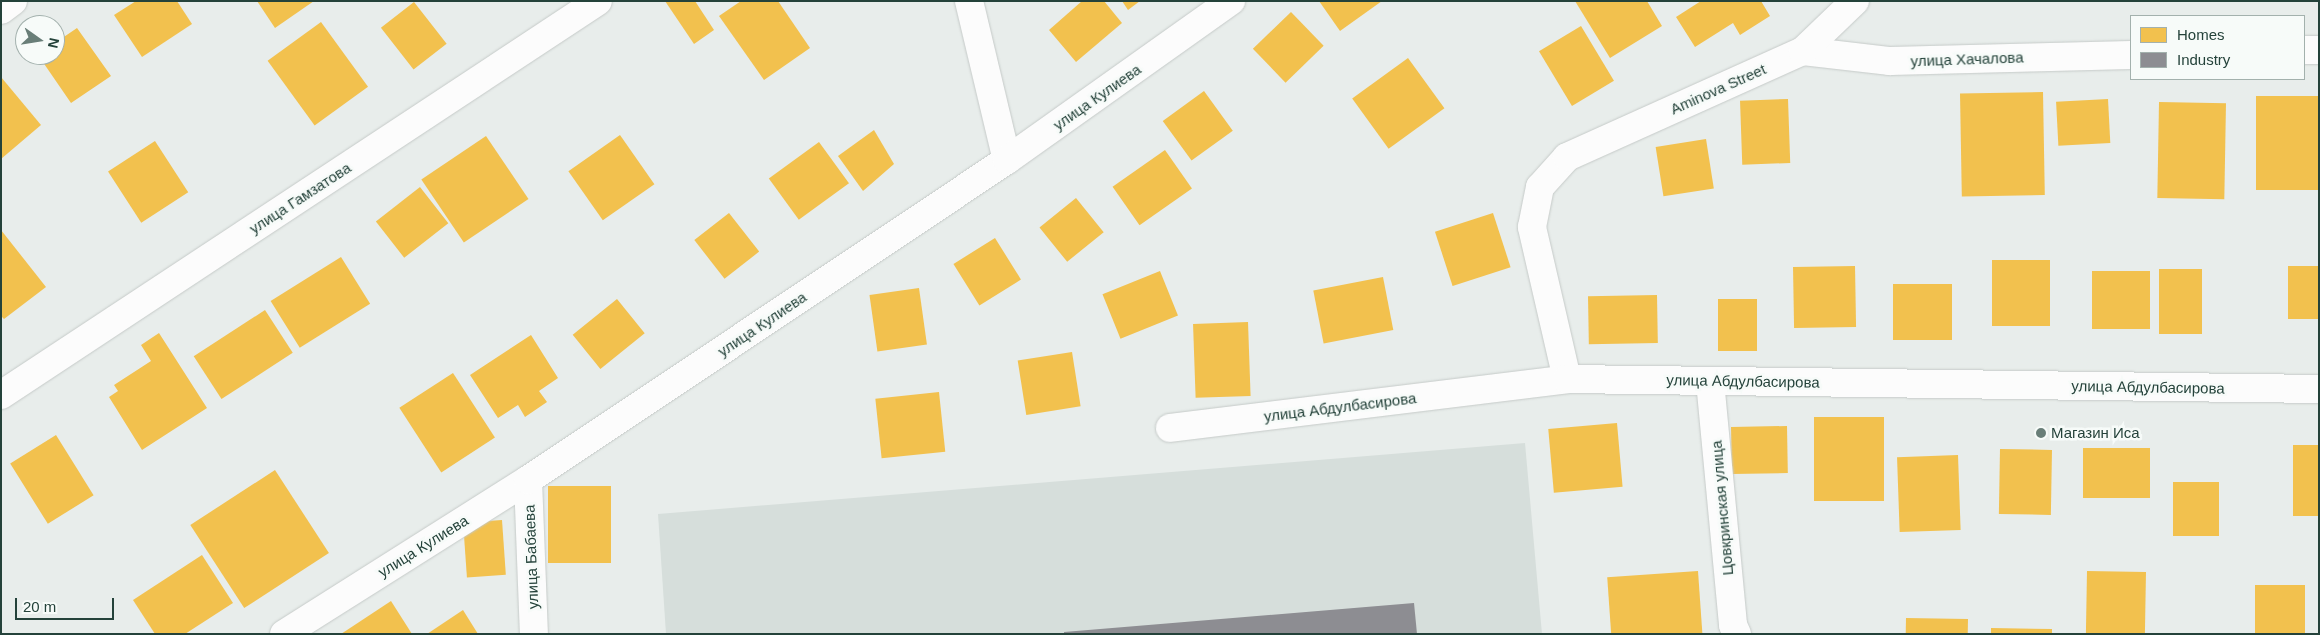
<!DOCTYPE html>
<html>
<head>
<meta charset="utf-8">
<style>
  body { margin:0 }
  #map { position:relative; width:2320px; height:635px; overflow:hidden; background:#e8edeb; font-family:Helvetica,sans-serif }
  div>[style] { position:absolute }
  .built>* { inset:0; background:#d6dedb }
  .homes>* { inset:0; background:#f2c14e; transform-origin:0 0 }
  .industry>* { inset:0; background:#8d8d92 }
  .roads { filter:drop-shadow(0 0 1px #c5cac8) drop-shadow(0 0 1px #c5cac8) }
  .street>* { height:28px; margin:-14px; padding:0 14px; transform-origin:14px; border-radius:14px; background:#fcfcfc }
  .dots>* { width:14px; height:14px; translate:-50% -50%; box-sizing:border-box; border:2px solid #f7fbf9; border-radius:50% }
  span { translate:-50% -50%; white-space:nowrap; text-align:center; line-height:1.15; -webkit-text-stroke:5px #f7fbf9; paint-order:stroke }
  .street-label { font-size:15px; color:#24423a }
  .poi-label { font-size:15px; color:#24423a }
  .left { translate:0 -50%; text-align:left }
  .frame { position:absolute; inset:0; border:2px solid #24423a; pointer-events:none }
  .legend { position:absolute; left:2130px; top:15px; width:175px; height:65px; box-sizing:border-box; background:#f7fbf9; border:1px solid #a3b1ad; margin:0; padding:6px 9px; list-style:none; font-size:15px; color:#24423a }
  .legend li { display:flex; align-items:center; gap:10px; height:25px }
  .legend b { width:25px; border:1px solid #a3b1ad }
  .north { position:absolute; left:15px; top:15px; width:50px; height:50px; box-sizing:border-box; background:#f7fbf9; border:1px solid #a3b1ad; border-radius:50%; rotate:103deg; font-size:14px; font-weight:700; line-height:20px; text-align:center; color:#24423a }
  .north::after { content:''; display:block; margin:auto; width:18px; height:22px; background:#697e78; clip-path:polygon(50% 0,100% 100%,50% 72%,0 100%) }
  .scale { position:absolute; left:15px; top:598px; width:99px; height:22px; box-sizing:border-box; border:2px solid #24423a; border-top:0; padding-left:6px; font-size:15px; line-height:18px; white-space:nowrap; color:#24423a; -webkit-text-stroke:4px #f7fbf9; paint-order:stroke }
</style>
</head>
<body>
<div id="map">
  <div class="built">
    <div style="clip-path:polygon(1525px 443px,1542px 634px,666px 634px,658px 514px)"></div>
  </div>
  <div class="homes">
    <div style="clip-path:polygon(136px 1px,177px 1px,192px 24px,142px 57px,114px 15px)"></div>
    <div style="clip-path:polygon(257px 1px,314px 1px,275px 28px)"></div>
    <div style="clip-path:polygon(665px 1px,695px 1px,714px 30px,694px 44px)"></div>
    <div style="clip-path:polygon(741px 1px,778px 1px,810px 48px,764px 80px,719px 16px)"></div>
    <div style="clip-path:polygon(1082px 1px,1104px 1px,1122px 23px,1076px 62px,1049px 30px)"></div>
    <div style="clip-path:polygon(1122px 1px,1140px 1px,1128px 10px)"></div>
    <div style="clip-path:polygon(1319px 1px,1382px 1px,1340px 31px)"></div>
    <div style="clip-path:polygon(1575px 1px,1647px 1px,1662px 26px,1610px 58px)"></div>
    <div style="clip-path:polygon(1701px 1px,1761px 1px,1770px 16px,1740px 35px,1733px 23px,1695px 47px,1676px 17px)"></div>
    <div style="left:414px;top:2px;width:53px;height:42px;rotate:52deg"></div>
    <div style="left:1291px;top:12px;width:47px;height:53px;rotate:46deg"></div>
    <div style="left:321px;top:22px;width:80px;height:66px;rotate:54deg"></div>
    <div style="left:1581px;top:26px;width:64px;height:49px;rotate:59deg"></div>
    <div style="clip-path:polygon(77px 28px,111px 76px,71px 103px,38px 55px,55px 55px,55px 43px)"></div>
    <div style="left:1408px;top:58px;width:62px;height:69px;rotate:54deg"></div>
    <div style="clip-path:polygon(1px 77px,41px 125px,1px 159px)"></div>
    <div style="left:1204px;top:91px;width:49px;height:51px;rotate:54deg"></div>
    <div style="left:2043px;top:92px;width:103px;height:83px;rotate:89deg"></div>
    <div style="left:2256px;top:96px;width:63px;height:94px"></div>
    <div style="left:1788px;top:99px;width:64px;height:48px;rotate:88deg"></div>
    <div style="left:2108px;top:99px;width:44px;height:52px;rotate:87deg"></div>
    <div style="left:2159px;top:102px;width:67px;height:96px;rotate:1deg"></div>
    <div style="clip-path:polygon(874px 130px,894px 164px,863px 191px,838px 156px)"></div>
    <div style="left:620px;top:135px;width:60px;height:63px;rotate:55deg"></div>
    <div style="left:486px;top:136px;width:76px;height:78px;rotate:56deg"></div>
    <div style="left:1706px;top:139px;width:50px;height:51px;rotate:81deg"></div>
    <div style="left:155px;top:141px;width:61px;height:56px;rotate:57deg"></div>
    <div style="left:819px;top:142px;width:51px;height:62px;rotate:54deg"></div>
    <div style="left:1165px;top:150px;width:47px;height:64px;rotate:55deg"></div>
    <div style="left:420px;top:187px;width:46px;height:56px;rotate:52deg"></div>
    <div style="left:1076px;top:198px;width:44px;height:47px;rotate:51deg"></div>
    <div style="left:729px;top:213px;width:49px;height:44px;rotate:52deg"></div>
    <div style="left:1493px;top:213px;width:57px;height:61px;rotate:72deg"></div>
    <div style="clip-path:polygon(1px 230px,46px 287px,4px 319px,1px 316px)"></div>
    <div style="left:995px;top:238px;width:49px;height:49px;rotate:58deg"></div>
    <div style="left:341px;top:257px;width:55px;height:83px;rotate:58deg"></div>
    <div style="left:1992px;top:260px;width:58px;height:66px"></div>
    <div style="left:1855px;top:266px;width:61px;height:62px;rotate:89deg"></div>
    <div style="left:2319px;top:266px;width:53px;height:31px;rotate:90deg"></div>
    <div style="left:2159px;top:269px;width:43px;height:65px"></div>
    <div style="left:1160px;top:271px;width:48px;height:62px;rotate:68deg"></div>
    <div style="left:2092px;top:271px;width:58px;height:58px"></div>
    <div style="left:1383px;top:277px;width:54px;height:71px;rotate:79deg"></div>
    <div style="left:1893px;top:284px;width:59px;height:56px"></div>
    <div style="left:919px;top:288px;width:57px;height:50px;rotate:82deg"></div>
    <div style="left:1657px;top:295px;width:48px;height:69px;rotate:89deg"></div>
    <div style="left:617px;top:299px;width:44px;height:57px;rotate:51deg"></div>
    <div style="left:1718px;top:299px;width:39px;height:52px"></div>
    <div style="left:265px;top:310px;width:51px;height:85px;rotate:57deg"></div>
    <div style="left:1248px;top:322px;width:74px;height:55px;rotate:88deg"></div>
    <div style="clip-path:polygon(159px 333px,207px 408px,142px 450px,109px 397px,118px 391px,114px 385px,151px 361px,141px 345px)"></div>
    <div style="clip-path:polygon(531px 335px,558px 378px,539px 391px,547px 402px,525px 417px,518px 405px,498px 418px,470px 375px)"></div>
    <div style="left:1072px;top:352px;width:55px;height:55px;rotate:81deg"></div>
    <div style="left:453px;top:373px;width:77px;height:64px;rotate:57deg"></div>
    <div style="left:939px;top:392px;width:60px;height:64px;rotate:84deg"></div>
    <div style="left:1814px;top:417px;width:70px;height:84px"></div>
    <div style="left:1617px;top:423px;width:64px;height:69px;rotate:85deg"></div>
    <div style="left:1787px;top:426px;width:47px;height:56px;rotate:89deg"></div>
    <div style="left:56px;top:435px;width:71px;height:54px;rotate:58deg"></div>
    <div style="left:2293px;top:445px;width:26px;height:71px"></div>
    <div style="left:2150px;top:448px;width:50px;height:67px;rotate:90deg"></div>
    <div style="left:2000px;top:449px;width:52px;height:65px;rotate:1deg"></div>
    <div style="left:1958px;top:455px;width:75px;height:61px;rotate:88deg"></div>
    <div style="left:275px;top:470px;width:99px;height:101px;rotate:57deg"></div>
    <div style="left:2219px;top:482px;width:54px;height:46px;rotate:90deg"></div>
    <div style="left:611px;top:486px;width:77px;height:63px;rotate:90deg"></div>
    <div style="left:502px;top:520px;width:55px;height:39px;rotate:86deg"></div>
    <div style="clip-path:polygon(202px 555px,233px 603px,185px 634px,155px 634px,133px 600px)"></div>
    <div style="left:1698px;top:571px;width:63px;height:91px;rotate:86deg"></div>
    <div style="left:2087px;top:571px;width:59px;height:62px;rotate:1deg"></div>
    <div style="left:2305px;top:585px;width:49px;height:50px;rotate:90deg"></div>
    <div style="clip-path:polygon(391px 601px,412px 634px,341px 634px)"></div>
    <div style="clip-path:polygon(463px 610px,478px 634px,427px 634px)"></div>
    <div style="left:1906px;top:618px;width:62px;height:16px;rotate:1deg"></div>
    <div style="clip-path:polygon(1991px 628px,2052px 629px,2052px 634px,1991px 634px)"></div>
  </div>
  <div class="industry">
    <div style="clip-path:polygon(1414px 603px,1417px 634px,1064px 634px,1064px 632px)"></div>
  </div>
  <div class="roads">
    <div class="street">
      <div style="left:969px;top:1px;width:163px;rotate:76.6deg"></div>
      <div style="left:1px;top:10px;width:15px;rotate:-37deg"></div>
      <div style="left:2304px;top:50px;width:15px"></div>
      <div style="left:1803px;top:51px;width:88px;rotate:6.6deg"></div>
      <div style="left:1890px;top:61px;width:241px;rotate:-1.4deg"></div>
      <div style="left:1567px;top:379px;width:156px;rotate:-103deg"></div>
      <div style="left:1532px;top:227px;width:41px;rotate:-78.7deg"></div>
      <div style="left:1540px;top:187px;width:40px;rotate:-48deg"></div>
      <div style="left:1567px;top:157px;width:259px;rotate:-24.2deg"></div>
      <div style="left:1803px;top:51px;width:72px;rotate:-43.9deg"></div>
      <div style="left:1710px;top:381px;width:245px;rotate:84.6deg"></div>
      <div style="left:1733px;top:625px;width:10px;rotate:66deg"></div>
      <div style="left:1px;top:395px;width:715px;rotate:-33.42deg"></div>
      <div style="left:1170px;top:428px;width:400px;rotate:-7deg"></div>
      <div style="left:1567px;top:379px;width:752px;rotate:0.76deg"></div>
      <div style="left:528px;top:480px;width:154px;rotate:87.8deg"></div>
      <div style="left:284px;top:634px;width:289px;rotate:-32.3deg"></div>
      <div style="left:528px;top:480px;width:576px;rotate:-33.75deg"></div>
      <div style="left:1007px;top:160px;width:275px;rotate:-35.4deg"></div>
    </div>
  </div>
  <div class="dots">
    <div style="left:2041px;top:433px;background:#697e78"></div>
  </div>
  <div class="street-label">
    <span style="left:1967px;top:59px;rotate:-2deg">улица Хачалова</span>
    <span style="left:1718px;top:89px;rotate:-24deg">Aminova Street</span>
    <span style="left:1097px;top:97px;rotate:-35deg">улица Кулиева</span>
    <span style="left:300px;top:198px;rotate:-33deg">улица Гамзатова</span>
    <span style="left:762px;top:324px;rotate:-34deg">улица Кулиева</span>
    <span style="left:1743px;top:381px;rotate:1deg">улица Абдулбасирова</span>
    <span style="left:2148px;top:387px;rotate:1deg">улица Абдулбасирова</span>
    <span style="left:1340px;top:407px;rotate:-7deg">улица Абдулбасирова</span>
    <span style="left:1722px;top:508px;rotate:-95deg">Цовкринская улица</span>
    <span style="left:423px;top:546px;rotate:-32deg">улица Кулиева</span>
    <span style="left:531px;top:557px;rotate:-92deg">улица Бабаева</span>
  </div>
  <div class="poi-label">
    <span class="left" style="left:2051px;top:433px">Магазин Иса</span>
  </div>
  <div class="frame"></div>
  <ul class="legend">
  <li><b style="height:14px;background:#f2c14e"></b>Homes</li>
  <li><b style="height:14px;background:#8d8d92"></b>Industry</li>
  </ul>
  <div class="north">N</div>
  <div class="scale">20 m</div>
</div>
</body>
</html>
